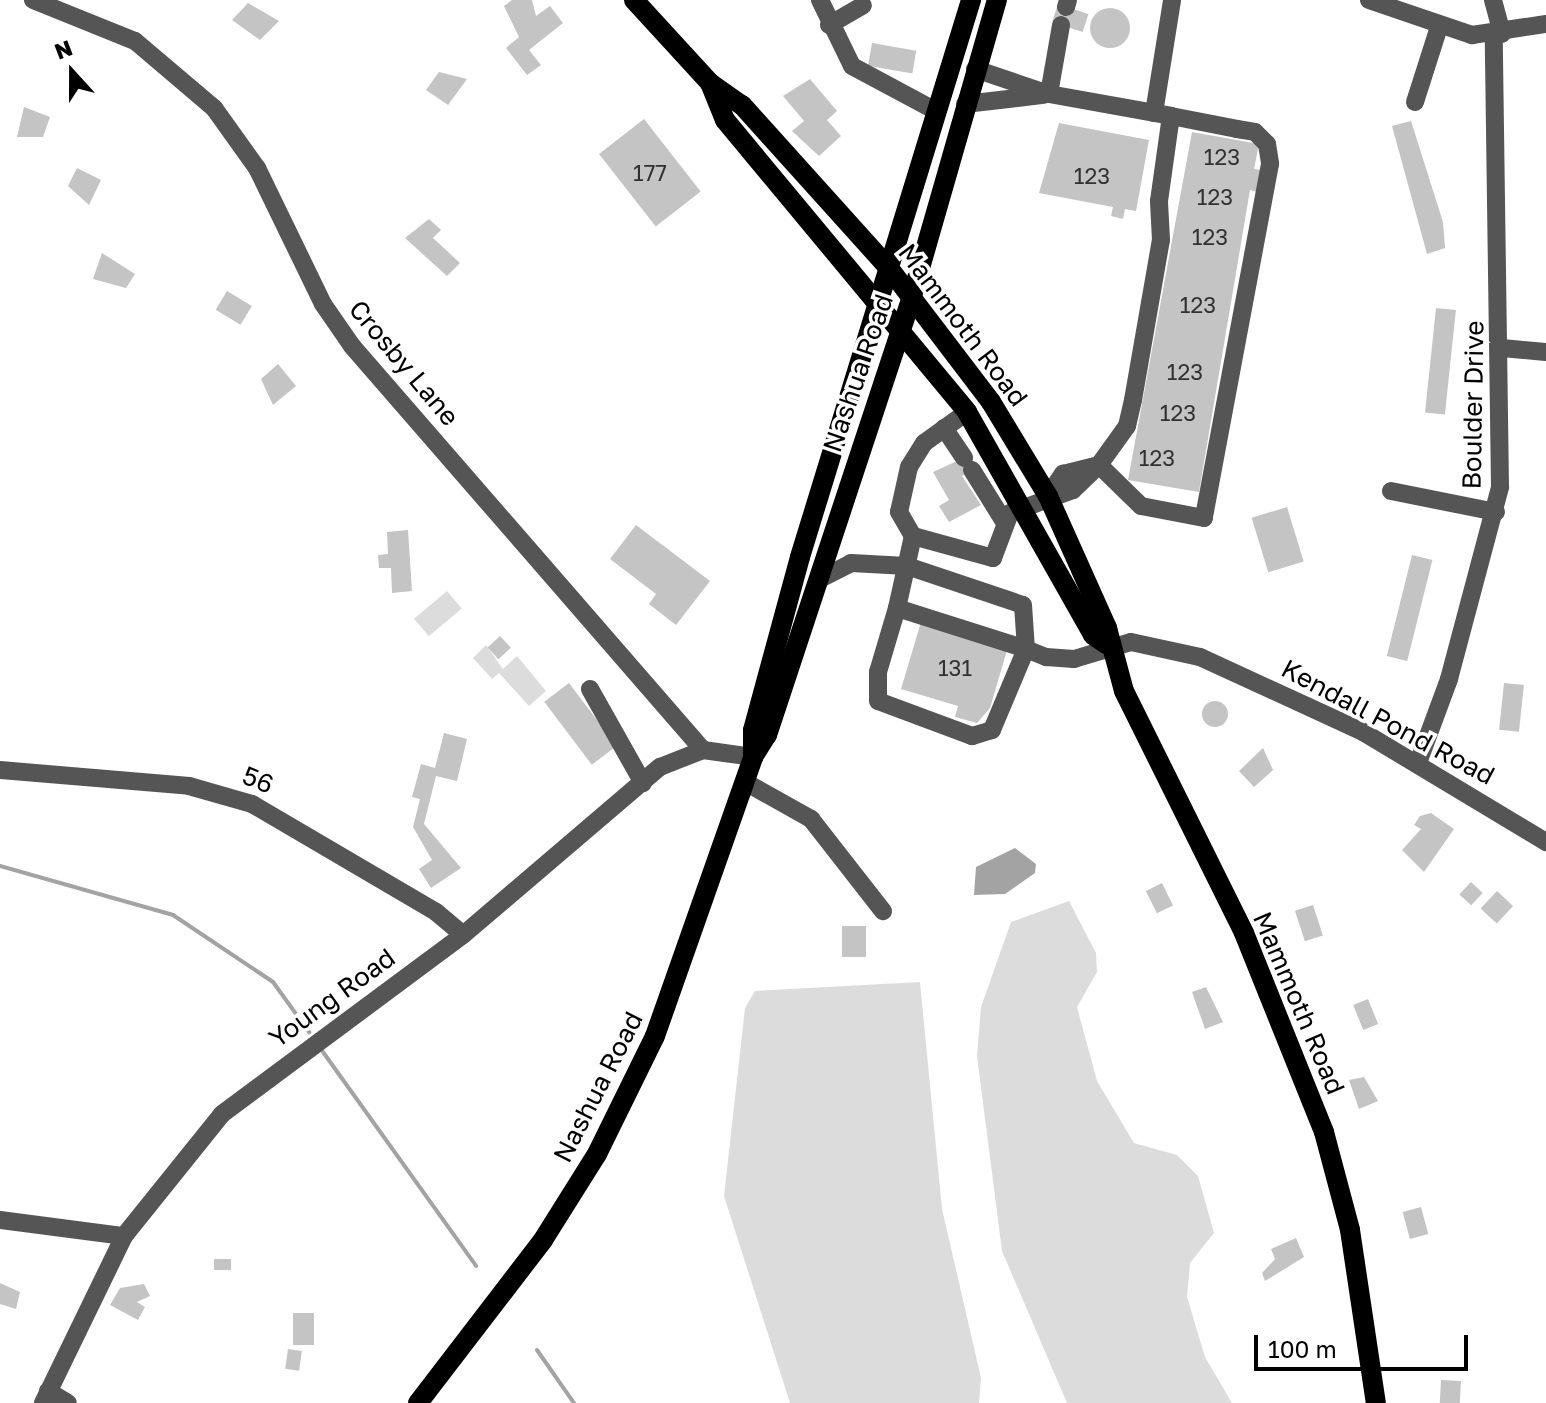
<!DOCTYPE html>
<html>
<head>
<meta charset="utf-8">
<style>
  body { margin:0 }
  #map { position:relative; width:1546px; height:1403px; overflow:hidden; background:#fff; font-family:"Golos Text",sans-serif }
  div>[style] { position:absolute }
  .green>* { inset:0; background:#dcdcdc; transform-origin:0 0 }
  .water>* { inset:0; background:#a3a3a3 }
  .stream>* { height:4px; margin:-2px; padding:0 2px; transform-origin:2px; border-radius:2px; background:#a3a3a3 }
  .building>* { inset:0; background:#c4c4c4; transform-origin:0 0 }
  .round { border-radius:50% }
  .minor>* { height:18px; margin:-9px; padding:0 9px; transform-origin:9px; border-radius:9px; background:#555 }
  .major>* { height:20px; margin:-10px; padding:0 10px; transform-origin:10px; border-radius:10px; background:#000 }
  span { translate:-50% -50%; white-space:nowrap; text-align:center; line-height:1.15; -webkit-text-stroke:7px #fff; paint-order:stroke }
  .number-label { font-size:22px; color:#313131 }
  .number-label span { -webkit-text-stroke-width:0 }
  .street-label { font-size:26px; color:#000 }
  .north { position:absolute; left:32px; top:32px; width:80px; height:80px; -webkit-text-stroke:6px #fff; paint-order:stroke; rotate:339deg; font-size:22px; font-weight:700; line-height:32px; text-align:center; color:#000 }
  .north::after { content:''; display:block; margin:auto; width:28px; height:36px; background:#000; clip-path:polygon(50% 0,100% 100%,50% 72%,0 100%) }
  .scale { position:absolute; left:1254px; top:1335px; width:214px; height:36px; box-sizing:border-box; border:4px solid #000; border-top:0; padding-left:10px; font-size:24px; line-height:28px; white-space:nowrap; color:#000; -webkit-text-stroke:6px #fff; paint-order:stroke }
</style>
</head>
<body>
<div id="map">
  <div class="green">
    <div style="left:447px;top:591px;width:23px;height:43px;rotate:50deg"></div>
    <div style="clip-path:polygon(486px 645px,503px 669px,517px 656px,546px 691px,529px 706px,499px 673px,492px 679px,473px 658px)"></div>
    <div style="clip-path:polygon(1069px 901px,1096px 953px,1097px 972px,1077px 1007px,1097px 1081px,1134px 1143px,1177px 1155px,1198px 1176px,1214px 1233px,1190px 1263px,1187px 1297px,1205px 1357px,1232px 1403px,1067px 1403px,1002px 1251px,977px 1056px,981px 1007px,1011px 922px)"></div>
    <div style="clip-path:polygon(920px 982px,942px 1209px,981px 1378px,979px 1403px,790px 1403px,724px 1196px,745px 1008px,755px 991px)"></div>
  </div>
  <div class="water">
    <div style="clip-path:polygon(1015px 848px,1036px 864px,1035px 873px,1005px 894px,974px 895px,976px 867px)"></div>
  </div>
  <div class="stream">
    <div style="left:0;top:866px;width:180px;rotate:15.8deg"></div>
    <div style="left:173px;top:915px;width:120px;rotate:33.8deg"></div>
    <div style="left:273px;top:982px;width:62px;rotate:54.2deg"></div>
    <div style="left:323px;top:1052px;width:263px;rotate:54.4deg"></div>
    <div style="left:537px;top:1350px;width:65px;rotate:55.1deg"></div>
  </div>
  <div class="building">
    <div style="clip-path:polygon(512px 0,532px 0,536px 16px,550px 6px,563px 23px,529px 50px,541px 65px,527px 75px,506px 48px,519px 37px,504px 6px)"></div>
    <div style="clip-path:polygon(248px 3px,279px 21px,260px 40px,232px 20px)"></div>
    <div style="left:1058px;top:4px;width:32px;height:19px;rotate:18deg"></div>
    <div class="round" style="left:1090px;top:8px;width:40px;height:40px"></div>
    <div style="left:872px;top:43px;width:45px;height:23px;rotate:10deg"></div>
    <div style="clip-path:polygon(439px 72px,467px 79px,448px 105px,426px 90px)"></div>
    <div style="clip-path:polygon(810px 79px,837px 111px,827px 120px,841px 136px,819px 156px,792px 131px,804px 121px,783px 96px)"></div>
    <div style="clip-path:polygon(24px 107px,50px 117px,43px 137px,17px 137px)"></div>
    <div style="left:644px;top:119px;width:92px;height:57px;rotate:52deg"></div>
    <div style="clip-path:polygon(1411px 121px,1443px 222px,1445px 248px,1427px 254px,1392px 126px)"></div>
    <div style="clip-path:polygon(1059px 123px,1149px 140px,1136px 211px,1125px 209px,1123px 219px,1111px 216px,1113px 207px,1039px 193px)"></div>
    <div style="clip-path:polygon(1192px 132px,1259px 144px,1254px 169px,1261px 170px,1258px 192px,1250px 190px,1199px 492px,1128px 480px)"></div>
    <div style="clip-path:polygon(77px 168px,101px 180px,89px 205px,68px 186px)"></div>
    <div style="clip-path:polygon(429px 219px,441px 230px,433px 238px,460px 263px,447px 276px,405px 238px)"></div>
    <div style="clip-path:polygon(102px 253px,135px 274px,126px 288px,93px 279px)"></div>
    <div style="left:227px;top:291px;width:29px;height:22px;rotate:31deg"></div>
    <div style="left:1436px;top:308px;width:20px;height:105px;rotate:6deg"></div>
    <div style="clip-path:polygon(278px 364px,296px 386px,273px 405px,261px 379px)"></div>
    <div style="clip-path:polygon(968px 456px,975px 468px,962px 476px,981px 505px,949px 522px,939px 506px,949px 500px,933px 472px)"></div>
    <div style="left:1287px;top:507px;width:57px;height:37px;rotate:73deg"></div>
    <div style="clip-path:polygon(636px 525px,710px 581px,676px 625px,649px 604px,656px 594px,610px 559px)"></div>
    <div style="clip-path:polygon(408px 530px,412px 591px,392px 593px,391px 568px,379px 568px,378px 555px,388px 554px,387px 532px)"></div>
    <div style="left:1412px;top:555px;width:21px;height:104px;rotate:14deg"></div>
    <div style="clip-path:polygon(921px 622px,1008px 647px,990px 708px,977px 723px,955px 717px,958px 706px,901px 689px)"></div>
    <div style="left:500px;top:636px;width:16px;height:17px;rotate:47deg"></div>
    <div style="left:569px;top:683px;width:79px;height:31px;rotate:53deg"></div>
    <div style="left:1504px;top:683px;width:20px;height:47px;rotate:6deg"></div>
    <div class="round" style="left:1202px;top:701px;width:26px;height:26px"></div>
    <div style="clip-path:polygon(444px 733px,467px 739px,457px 781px,436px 776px,424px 824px,461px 868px,431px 888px,419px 869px,432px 860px,413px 827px,420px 799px,412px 797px,421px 764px,435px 768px)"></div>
    <div style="clip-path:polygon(1263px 748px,1273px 770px,1254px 787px,1239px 771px)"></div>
    <div style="clip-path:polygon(1431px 813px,1454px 829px,1424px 872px,1402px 850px,1421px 829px,1414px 825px,1420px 816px)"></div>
    <div style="left:1471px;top:882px;width:16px;height:17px;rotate:43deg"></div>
    <div style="left:1162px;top:883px;width:25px;height:18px;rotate:64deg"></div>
    <div style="left:1497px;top:891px;width:22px;height:24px;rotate:43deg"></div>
    <div style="left:1313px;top:905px;width:32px;height:19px;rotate:72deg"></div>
    <div style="left:842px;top:926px;width:24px;height:31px"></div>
    <div style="clip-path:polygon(1206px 987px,1223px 1022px,1205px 1029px,1192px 992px)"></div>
    <div style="left:1368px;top:999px;width:27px;height:16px;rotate:68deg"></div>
    <div style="clip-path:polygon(1364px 1077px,1378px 1101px,1359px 1109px,1349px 1080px)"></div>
    <div style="left:1421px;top:1207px;width:28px;height:19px;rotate:75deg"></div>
    <div style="clip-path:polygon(1296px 1238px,1304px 1257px,1265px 1281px,1262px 1273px,1275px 1259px,1271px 1249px)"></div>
    <div style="left:214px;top:1259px;width:17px;height:11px"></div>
    <div style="clip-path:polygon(0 1283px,20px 1292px,16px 1309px,0 1304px)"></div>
    <div style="clip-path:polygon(144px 1284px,150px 1296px,137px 1302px,145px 1307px,138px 1320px,110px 1305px,120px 1288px)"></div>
    <div style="left:293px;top:1313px;width:21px;height:32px"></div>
    <div style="left:288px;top:1349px;width:14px;height:20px;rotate:8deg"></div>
    <div style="left:1441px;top:1380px;width:20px;height:23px;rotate:3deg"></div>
  </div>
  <div class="minor">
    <div style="left:33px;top:0;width:110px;rotate:21.9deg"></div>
    <div style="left:135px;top:41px;width:104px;rotate:40.3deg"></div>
    <div style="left:214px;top:108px;width:74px;rotate:54.4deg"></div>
    <div style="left:257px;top:168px;width:151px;rotate:64.1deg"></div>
    <div style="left:323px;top:304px;width:51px;rotate:55.4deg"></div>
    <div style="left:352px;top:346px;width:535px;rotate:49.02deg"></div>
    <div style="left:820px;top:0;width:73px;rotate:64.1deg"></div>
    <div style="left:852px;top:66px;width:95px;rotate:28.2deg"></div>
    <div style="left:1369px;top:0;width:109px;rotate:18.8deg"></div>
    <div style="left:1472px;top:35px;width:75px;rotate:-8.5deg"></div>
    <div style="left:1493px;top:0;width:35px;rotate:75deg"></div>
    <div style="left:1066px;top:7px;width:7px;rotate:-74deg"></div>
    <div style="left:829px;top:25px;width:39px;rotate:-30deg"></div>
    <div style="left:975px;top:69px;width:78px;rotate:18.7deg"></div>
    <div style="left:1049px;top:94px;width:124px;rotate:10.2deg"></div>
    <div style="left:1171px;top:116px;width:67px;rotate:11.1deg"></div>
    <div style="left:1237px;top:129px;width:18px;rotate:9deg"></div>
    <div style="left:1255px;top:132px;width:17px;rotate:45deg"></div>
    <div style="left:1267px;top:144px;width:20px;rotate:81deg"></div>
    <div style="left:1270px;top:164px;width:360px;rotate:100.6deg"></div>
    <div style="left:1204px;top:518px;width:64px;rotate:-169.2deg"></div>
    <div style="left:1141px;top:506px;width:59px;rotate:-135.7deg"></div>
    <div style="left:1099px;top:465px;width:48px;rotate:-54.3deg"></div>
    <div style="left:1127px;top:426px;width:27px;rotate:-77deg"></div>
    <div style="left:1133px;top:400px;width:162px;rotate:-80.1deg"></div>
    <div style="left:1161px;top:240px;width:39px;rotate:-93deg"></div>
    <div style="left:1159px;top:201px;width:86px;rotate:-82deg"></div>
    <div style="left:1049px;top:94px;width:70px;rotate:-80.1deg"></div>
    <div style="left:1415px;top:102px;width:79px;rotate:-72.3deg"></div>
    <div style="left:965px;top:104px;width:79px;rotate:-6.6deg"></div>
    <div style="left:1154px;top:113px;width:114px;rotate:-80.9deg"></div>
    <div style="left:1502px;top:348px;width:44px;rotate:5.2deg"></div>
    <div style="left:967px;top:412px;width:53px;rotate:144.2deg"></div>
    <div style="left:924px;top:443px;width:28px;rotate:122deg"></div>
    <div style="left:909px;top:467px;width:46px;rotate:102.5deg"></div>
    <div style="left:899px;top:512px;width:28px;rotate:60deg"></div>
    <div style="left:913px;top:536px;width:83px;rotate:15.4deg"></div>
    <div style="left:993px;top:558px;width:48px;rotate:-69.3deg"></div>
    <div style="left:1010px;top:513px;width:67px;rotate:-20.1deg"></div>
    <div style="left:1073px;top:490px;width:36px;rotate:-44deg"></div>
    <div style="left:944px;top:428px;width:36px;rotate:56deg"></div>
    <div style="left:972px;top:470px;width:62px;rotate:58.1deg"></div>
    <div style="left:1391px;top:491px;width:107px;rotate:11.3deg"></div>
    <div style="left:1048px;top:496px;width:27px;rotate:-56deg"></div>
    <div style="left:1063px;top:474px;width:37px;rotate:-14deg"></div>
    <div style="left:818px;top:580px;width:37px;rotate:-27deg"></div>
    <div style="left:851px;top:563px;width:56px;rotate:3.1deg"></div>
    <div style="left:907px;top:566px;width:122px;rotate:18.6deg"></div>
    <div style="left:1023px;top:605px;width:44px;rotate:86.1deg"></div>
    <div style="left:1026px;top:649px;width:22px;rotate:22deg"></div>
    <div style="left:1046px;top:657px;width:28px;rotate:4deg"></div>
    <div style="left:1074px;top:659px;width:59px;rotate:-16.6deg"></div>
    <div style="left:1131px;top:642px;width:71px;rotate:12.3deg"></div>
    <div style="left:1200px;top:657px;width:179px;rotate:24.7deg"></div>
    <div style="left:1363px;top:732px;width:214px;rotate:31deg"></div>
    <div style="left:897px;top:608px;width:135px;rotate:17.6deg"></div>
    <div style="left:1026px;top:649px;width:88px;rotate:112.8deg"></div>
    <div style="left:992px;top:730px;width:21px;rotate:163deg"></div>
    <div style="left:972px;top:736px;width:100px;rotate:-159.6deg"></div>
    <div style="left:878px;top:701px;width:29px;rotate:-90deg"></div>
    <div style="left:878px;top:672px;width:67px;rotate:-73.5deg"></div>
    <div style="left:897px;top:608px;width:74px;rotate:-77.5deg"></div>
    <div style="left:590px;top:689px;width:108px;rotate:60.6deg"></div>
    <div style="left:1418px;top:763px;width:90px;rotate:-69.7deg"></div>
    <div style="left:1449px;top:679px;width:199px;rotate:-75.1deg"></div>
    <div style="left:1500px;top:487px;width:452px;rotate:-90.8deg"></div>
    <div style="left:0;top:770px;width:190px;rotate:4.8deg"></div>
    <div style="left:189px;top:786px;width:66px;rotate:15.9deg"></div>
    <div style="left:252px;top:804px;width:213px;rotate:30.4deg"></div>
    <div style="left:436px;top:912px;width:35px;rotate:40deg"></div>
    <div style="left:745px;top:782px;width:76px;rotate:29.3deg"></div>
    <div style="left:811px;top:819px;width:117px;rotate:52deg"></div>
    <div style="left:0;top:1220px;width:125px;rotate:7.4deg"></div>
    <div style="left:48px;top:1391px;width:23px;rotate:31deg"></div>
    <div style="left:43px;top:1403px;width:186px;rotate:-64.1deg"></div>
    <div style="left:124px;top:1236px;width:156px;rotate:-51.2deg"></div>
    <div style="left:222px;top:1114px;width:300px;rotate:-36.6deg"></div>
    <div style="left:463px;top:935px;width:259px;rotate:-40.5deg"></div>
    <div style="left:660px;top:767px;width:46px;rotate:-21.6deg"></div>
    <div style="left:703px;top:750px;width:50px;rotate:8deg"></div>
  </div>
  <div class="major">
    <div style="left:634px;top:0;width:113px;rotate:47.5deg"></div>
    <div style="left:710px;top:83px;width:39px;rotate:35deg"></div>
    <div style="left:742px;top:105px;width:219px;rotate:48deg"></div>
    <div style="left:889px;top:268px;width:168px;rotate:52.7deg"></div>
    <div style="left:991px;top:402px;width:110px;rotate:58.8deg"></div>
    <div style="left:1048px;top:496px;width:145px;rotate:65.9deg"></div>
    <div style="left:1107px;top:628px;width:65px;rotate:74.9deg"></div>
    <div style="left:1124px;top:691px;width:270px;rotate:63.6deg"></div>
    <div style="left:1244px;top:933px;width:214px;rotate:68.1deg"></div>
    <div style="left:1324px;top:1132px;width:101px;rotate:75.1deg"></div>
    <div style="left:1350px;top:1230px;width:175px;rotate:81.5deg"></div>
    <div style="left:710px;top:83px;width:40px;rotate:68deg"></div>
    <div style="left:725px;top:120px;width:379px;rotate:50.3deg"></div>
    <div style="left:967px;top:412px;width:256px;rotate:60.5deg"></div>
    <div style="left:1093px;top:635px;width:16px;rotate:35deg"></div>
    <div style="left:753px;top:757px;width:27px;rotate:-90deg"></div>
    <div style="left:753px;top:730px;width:179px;rotate:-74.8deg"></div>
    <div style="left:800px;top:557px;width:583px;rotate:-72.93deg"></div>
    <div style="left:418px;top:1403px;width:205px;rotate:-52.5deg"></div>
    <div style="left:543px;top:1240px;width:102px;rotate:-57.9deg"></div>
    <div style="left:597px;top:1154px;width:131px;rotate:-63.8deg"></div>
    <div style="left:655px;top:1036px;width:296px;rotate:-70.6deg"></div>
    <div style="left:753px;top:757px;width:26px;rotate:-58deg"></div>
    <div style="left:767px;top:735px;width:462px;rotate:-71.7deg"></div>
    <div style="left:912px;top:296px;width:308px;rotate:-74deg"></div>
  </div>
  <div class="number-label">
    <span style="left:1222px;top:157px">123</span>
    <span style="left:650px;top:173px">177</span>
    <span style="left:1092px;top:176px">123</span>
    <span style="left:1215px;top:197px">123</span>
    <span style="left:1210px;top:237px">123</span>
    <span style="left:1198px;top:305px">123</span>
    <span style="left:1185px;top:372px">123</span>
    <span style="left:1178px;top:413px">123</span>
    <span style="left:1157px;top:458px">123</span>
    <span style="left:955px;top:668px">131</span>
  </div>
  <div class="street-label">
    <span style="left:963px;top:325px;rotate:53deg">Mammoth Road</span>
    <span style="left:404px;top:363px;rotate:50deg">Crosby Lane</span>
    <span style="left:858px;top:373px;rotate:-71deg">Nashua Road</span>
    <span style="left:1473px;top:405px;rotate:-89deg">Boulder Drive</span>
    <span style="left:1388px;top:722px;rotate:28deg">Kendall Pond Road</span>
    <span style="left:258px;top:780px;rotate:22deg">56</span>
    <span style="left:332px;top:998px;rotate:-36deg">Young Road</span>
    <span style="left:1299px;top:1003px;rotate:67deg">Mammoth Road</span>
    <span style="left:598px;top:1087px;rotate:-63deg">Nashua Road</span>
  </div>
  <div class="north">N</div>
  <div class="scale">100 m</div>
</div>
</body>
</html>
